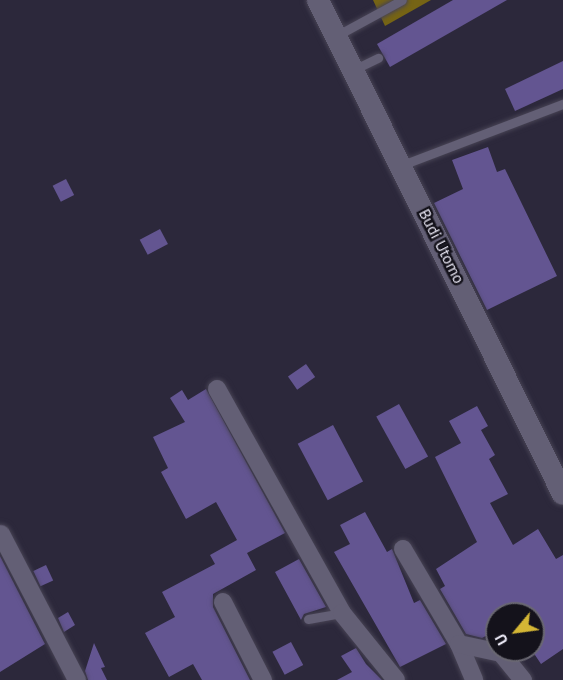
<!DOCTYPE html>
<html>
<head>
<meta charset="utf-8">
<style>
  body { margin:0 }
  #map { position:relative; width:563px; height:680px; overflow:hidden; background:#2c283b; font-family:"PT Sans",sans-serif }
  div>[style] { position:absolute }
  .forest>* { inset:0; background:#766415 }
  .building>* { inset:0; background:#635591; transform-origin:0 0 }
  .roads { filter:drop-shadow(0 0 2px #474354) drop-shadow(0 0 2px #474354) }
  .service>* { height:9px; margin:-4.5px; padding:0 4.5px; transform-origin:4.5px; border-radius:4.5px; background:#635f75 }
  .minor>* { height:18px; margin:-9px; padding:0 9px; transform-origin:9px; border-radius:9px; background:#635f75 }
  .tertiary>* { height:22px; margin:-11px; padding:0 11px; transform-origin:11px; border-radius:11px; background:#635f75 }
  span { translate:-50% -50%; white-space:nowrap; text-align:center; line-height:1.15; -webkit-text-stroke:5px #14121b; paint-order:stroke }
  .street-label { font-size:16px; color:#e8e6f3 }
  .north { position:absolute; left:485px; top:602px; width:60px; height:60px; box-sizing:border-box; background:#14121b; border:2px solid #696771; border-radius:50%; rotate:241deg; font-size:16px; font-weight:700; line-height:24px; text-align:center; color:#e8e6f3 }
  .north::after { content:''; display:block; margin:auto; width:21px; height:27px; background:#d4b635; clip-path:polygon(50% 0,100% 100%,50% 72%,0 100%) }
</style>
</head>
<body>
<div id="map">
  <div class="forest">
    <div style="clip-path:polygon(373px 0,431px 0,385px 26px)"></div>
  </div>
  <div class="building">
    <div style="clip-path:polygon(453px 0,507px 0,390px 67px,377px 44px)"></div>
    <div style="clip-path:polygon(563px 61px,563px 89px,515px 111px,505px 89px)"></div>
    <div style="clip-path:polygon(488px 147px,497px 172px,505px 169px,557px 276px,487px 310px,434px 203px,463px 189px,452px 160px)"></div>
    <div style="left:66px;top:179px;width:18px;height:15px;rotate:63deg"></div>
    <div style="left:160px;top:229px;width:17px;height:23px;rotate:62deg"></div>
    <div style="left:306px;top:364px;width:16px;height:22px;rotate:55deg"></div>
    <div style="clip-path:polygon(206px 389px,285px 533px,247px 553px,256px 570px,213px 594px,213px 607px,250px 680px,202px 680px,193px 664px,169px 677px,145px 633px,175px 617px,162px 592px,215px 564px,210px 555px,237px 540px,216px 502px,186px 519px,161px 472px,168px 468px,153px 437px,185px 422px,170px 398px,182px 390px,188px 400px)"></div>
    <div style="left:399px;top:404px;width:60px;height:26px;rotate:61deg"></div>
    <div style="clip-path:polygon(477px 406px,488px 426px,481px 430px,495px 455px,489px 459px,508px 494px,490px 503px,513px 545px,538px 529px,556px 559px,563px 555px,563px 649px,541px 664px,533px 652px,533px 614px,521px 614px,518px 609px,497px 614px,497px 630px,482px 638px,466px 634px,440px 589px,445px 586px,436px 569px,477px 542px,435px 457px,461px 443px,449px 421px)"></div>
    <div style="left:333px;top:425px;width:64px;height:40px;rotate:62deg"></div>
    <div style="clip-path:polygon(365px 512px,387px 552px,392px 549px,414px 603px,420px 600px,446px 644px,400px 667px,334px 552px,350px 544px,340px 525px)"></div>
    <div style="clip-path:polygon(0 556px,45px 644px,0 672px)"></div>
    <div style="clip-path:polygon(299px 559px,326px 607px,304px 614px,301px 620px,275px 572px)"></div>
    <div style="left:46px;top:565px;width:17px;height:14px;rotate:65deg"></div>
    <div style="clip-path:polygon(68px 612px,75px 625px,64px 632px,58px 618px)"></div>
    <div style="left:291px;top:642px;width:26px;height:21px;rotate:62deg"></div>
    <div style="clip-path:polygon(94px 643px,105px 667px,101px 668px,107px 680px,88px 680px,85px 671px)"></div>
    <div style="clip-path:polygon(356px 648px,366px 664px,382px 680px,337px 680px,352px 672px,341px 656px)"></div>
  </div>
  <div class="roads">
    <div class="service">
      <div style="left:336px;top:36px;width:75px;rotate:-28.6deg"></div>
      <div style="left:353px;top:70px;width:28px;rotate:-26deg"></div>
      <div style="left:402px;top:165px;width:172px;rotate:-20.8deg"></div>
      <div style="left:308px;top:619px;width:35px;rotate:-10deg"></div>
    </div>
    <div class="minor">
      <div style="left:217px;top:389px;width:257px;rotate:60.8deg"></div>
      <div style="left:342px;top:613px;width:86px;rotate:51.1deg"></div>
      <div style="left:1px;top:534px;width:165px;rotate:62.5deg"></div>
      <div style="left:403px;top:549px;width:110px;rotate:59.5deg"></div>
      <div style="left:459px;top:644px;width:39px;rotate:67deg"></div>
      <div style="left:223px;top:602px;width:88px;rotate:62.9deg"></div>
      <div style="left:459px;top:644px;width:43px;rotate:12.1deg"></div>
      <div style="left:501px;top:653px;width:35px;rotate:51deg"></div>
    </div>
    <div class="tertiary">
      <div style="left:318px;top:0;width:551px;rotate:63.62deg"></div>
    </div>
  </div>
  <div class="street-label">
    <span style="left:442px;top:246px;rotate:63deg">Budi Utomo</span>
  </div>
  <div class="north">U</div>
</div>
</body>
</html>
